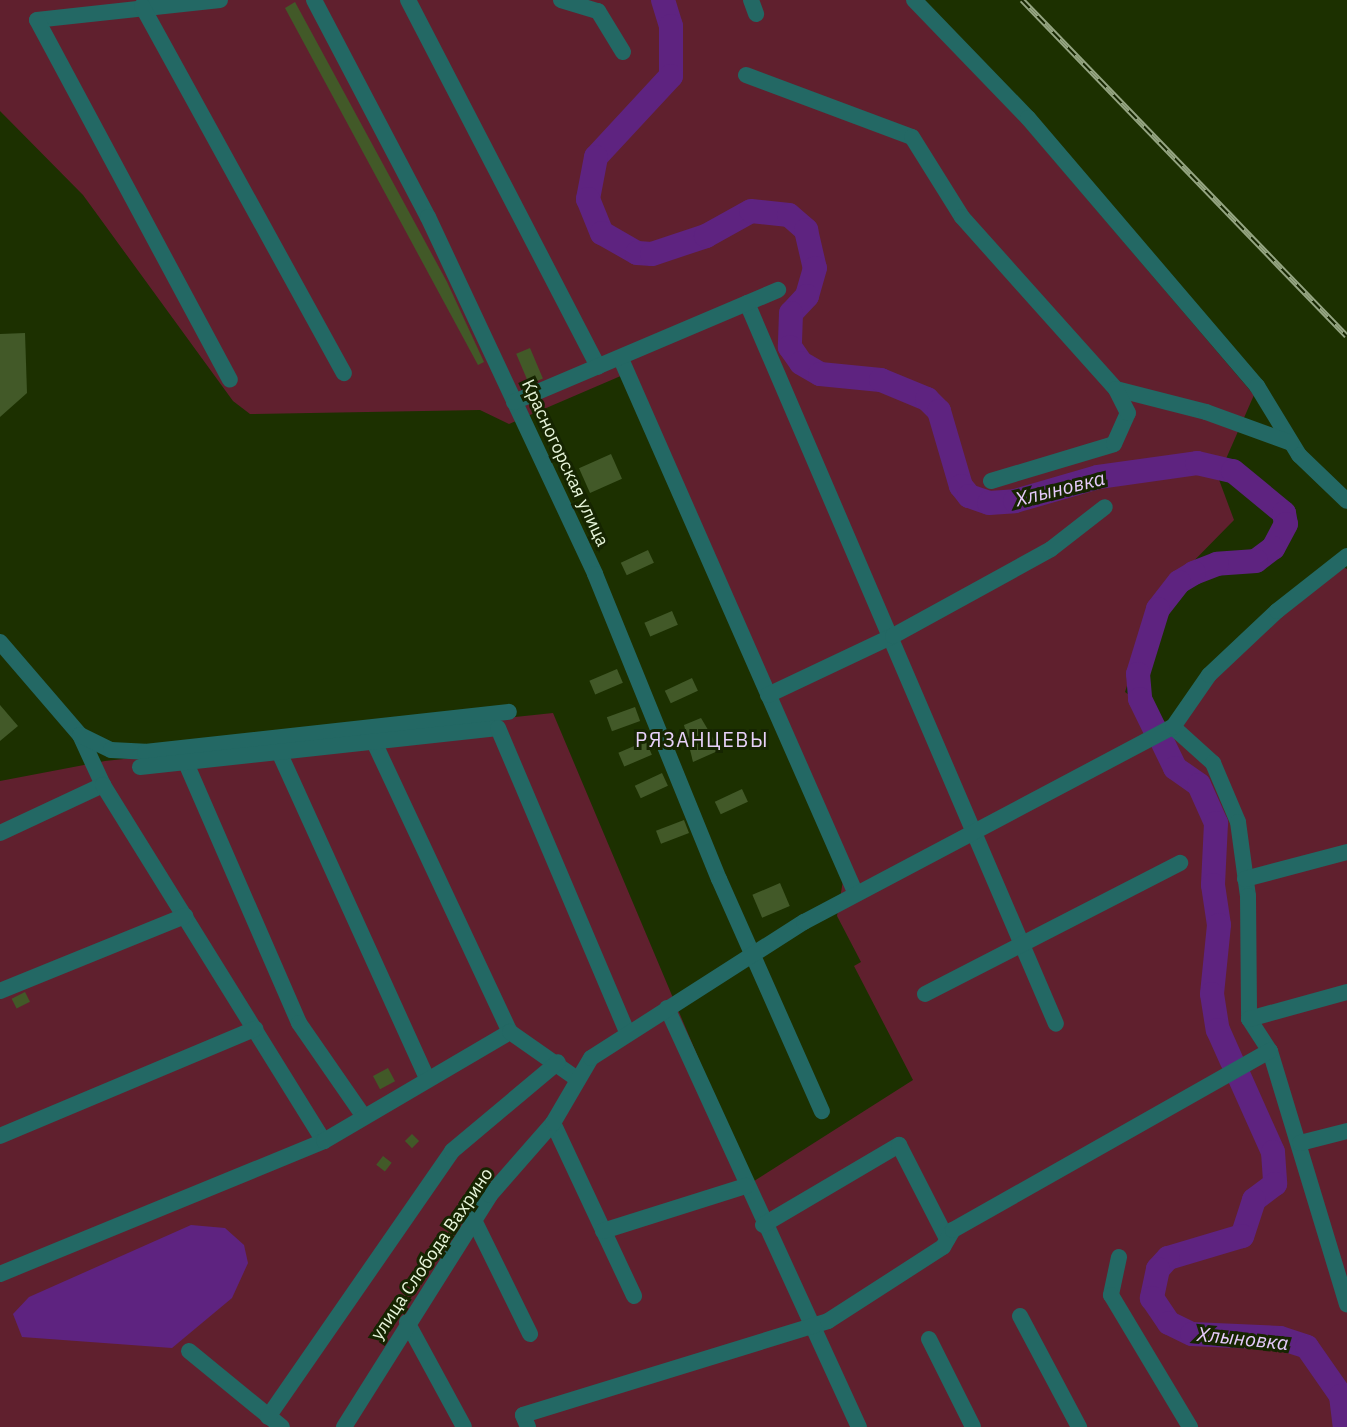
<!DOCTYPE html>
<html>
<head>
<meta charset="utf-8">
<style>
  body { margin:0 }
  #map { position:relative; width:1347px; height:1427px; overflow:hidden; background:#1c3000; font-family:"IBM Plex Sans",sans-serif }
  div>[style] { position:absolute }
  .green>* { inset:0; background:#60202e }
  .water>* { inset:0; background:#5e2380 }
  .river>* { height:24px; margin:-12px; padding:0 12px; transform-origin:12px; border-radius:12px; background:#5e2380 }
  .building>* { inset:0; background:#425928; transform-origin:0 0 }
  .minor>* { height:16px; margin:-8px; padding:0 8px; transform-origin:8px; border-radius:8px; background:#236864 }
  .rail>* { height:6px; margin-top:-3px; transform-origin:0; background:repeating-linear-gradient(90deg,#162501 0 11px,#95a582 0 22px); box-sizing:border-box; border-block:2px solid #95a582 }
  span { translate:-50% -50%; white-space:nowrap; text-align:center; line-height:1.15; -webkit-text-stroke:6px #162501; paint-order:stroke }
  .street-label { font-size:18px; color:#e7f5da }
  .water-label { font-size:20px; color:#e6cbfc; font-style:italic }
  .neighbourhood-label { font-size:20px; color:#e8d1fa; letter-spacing:1.5px }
</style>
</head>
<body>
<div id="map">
  <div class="green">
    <div style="clip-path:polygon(0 0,907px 0,972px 64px,1254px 395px,1218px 477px,1234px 520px,1178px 577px,1144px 633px,1125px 692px,1172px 727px,1195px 693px,1333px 562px,1347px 569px,1347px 1427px,0 1427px,0 781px,105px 761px,553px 713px,751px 1183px,913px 1080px,854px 966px,861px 962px,837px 916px,844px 875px,623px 375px,509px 424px,480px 410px,250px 414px,233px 401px,83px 195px,0 111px)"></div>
  </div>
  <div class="water">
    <div style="clip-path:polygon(191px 1225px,225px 1228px,244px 1245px,248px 1263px,232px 1298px,172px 1348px,22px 1337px,13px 1314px,29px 1297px)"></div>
  </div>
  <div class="river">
    <div style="left:663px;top:0;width:27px;rotate:73deg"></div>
    <div style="left:671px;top:26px;width:50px;rotate:90deg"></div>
    <div style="left:671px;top:76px;width:110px;rotate:132.8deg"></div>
    <div style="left:596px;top:157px;width:43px;rotate:100.8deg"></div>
    <div style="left:588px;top:199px;width:37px;rotate:68deg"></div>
    <div style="left:602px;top:233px;width:40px;rotate:29.7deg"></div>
    <div style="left:637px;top:253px;width:15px;rotate:4deg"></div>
    <div style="left:652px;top:254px;width:57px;rotate:-18.4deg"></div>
    <div style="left:706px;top:236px;width:51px;rotate:-29.1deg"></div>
    <div style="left:751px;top:211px;width:38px;rotate:6deg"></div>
    <div style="left:789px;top:215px;width:23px;rotate:41deg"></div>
    <div style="left:806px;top:230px;width:39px;rotate:77deg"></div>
    <div style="left:815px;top:268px;width:29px;rotate:106deg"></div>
    <div style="left:807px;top:296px;width:23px;rotate:133deg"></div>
    <div style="left:791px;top:313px;width:34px;rotate:92deg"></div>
    <div style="left:790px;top:347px;width:19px;rotate:55deg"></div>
    <div style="left:801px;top:363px;width:22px;rotate:30deg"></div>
    <div style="left:820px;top:374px;width:61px;rotate:5.6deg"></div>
    <div style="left:881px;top:380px;width:50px;rotate:22.4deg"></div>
    <div style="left:927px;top:399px;width:17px;rotate:45deg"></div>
    <div style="left:939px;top:411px;width:78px;rotate:73.7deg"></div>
    <div style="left:961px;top:486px;width:13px;rotate:51deg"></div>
    <div style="left:969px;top:496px;width:21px;rotate:19deg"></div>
    <div style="left:989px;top:503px;width:26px;rotate:-4deg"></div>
    <div style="left:1015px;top:501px;width:86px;rotate:-16.1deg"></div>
    <div style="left:1098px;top:477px;width:100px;rotate:-8deg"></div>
    <div style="left:1197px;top:463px;width:37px;rotate:13deg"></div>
    <div style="left:1233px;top:471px;width:66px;rotate:39.5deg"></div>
    <div style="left:1284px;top:513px;width:11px;rotate:80deg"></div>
    <div style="left:1286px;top:524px;width:27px;rotate:118deg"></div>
    <div style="left:1273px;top:548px;width:21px;rotate:143deg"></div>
    <div style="left:1256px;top:561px;width:39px;rotate:176deg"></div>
    <div style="left:1217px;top:564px;width:25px;rotate:159deg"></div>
    <div style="left:1194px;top:573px;width:17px;rotate:149deg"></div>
    <div style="left:1179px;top:582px;width:34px;rotate:128deg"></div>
    <div style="left:1158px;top:609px;width:68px;rotate:107.1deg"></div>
    <div style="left:1138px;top:674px;width:25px;rotate:85deg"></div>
    <div style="left:1140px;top:699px;width:32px;rotate:64deg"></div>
    <div style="left:1162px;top:741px;width:30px;rotate:64deg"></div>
    <div style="left:1175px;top:768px;width:29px;rotate:35deg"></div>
    <div style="left:1199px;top:785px;width:42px;rotate:65.9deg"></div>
    <div style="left:1216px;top:823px;width:62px;rotate:92.8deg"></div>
    <div style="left:1213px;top:885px;width:40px;rotate:81.5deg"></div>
    <div style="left:1219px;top:925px;width:69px;rotate:95.8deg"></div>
    <div style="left:1212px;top:994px;width:36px;rotate:81deg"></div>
    <div style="left:1218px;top:1030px;width:34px;rotate:66deg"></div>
    <div style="left:1239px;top:1076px;width:83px;rotate:65.9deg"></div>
    <div style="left:1273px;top:1152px;width:32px;rotate:86deg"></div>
    <div style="left:1275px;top:1184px;width:26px;rotate:143deg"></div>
    <div style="left:1254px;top:1200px;width:38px;rotate:108deg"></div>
    <div style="left:1242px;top:1236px;width:77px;rotate:163.4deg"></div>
    <div style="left:1168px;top:1258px;width:15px;rotate:132deg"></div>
    <div style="left:1158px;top:1269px;width:30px;rotate:102deg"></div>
    <div style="left:1152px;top:1298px;width:30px;rotate:56deg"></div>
    <div style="left:1169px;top:1323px;width:25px;rotate:26deg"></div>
    <div style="left:1192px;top:1334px;width:88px;rotate:2.6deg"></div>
    <div style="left:1280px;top:1338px;width:28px;rotate:18deg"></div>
    <div style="left:1307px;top:1347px;width:60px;rotate:55.2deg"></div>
    <div style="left:1341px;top:1396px;width:31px;rotate:83deg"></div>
  </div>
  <div class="building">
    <div style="clip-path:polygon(295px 2px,447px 282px,484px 362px,478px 365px,285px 8px)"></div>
    <div style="clip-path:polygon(25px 333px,27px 393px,0 417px,0 334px)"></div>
    <div style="left:530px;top:348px;width:33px;height:15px;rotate:67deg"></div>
    <div style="left:611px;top:454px;width:27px;height:35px;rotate:66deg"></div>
    <div style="left:648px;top:550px;width:14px;height:30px;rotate:65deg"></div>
    <div style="left:672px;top:611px;width:15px;height:30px;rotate:67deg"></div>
    <div style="left:617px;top:669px;width:15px;height:30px;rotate:67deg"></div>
    <div style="left:692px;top:678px;width:14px;height:30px;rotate:65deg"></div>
    <div style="clip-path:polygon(0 705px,18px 726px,0 741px)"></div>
    <div style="left:635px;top:707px;width:15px;height:30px;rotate:70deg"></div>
    <div style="clip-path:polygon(701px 718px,720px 750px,693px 762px,684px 725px)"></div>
    <div style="left:646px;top:741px;width:15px;height:30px;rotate:67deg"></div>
    <div style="left:662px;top:773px;width:14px;height:30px;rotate:65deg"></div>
    <div style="left:742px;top:789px;width:14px;height:30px;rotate:65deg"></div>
    <div style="left:684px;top:820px;width:14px;height:30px;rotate:69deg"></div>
    <div style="left:780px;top:883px;width:25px;height:30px;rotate:67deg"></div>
    <div style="left:25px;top:992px;width:11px;height:15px;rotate:63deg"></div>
    <div style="left:388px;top:1068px;width:15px;height:17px;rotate:62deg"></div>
    <div style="left:412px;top:1134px;width:10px;height:10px;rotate:45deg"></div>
    <div style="left:383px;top:1156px;width:11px;height:11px;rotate:38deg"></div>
  </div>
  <div class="minor">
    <div style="left:220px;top:0;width:184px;rotate:173.8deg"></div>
    <div style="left:37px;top:20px;width:408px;rotate:61.8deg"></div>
    <div style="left:314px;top:0;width:245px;rotate:62.3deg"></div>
    <div style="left:428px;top:217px;width:394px;rotate:64.9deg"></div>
    <div style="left:595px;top:574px;width:329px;rotate:67.9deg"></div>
    <div style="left:719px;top:879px;width:254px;rotate:66.1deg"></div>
    <div style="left:408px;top:0;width:413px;rotate:62.6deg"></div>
    <div style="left:561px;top:0;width:39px;rotate:17deg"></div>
    <div style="left:598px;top:11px;width:48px;rotate:58.6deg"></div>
    <div style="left:751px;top:0;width:15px;rotate:70deg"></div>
    <div style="left:914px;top:0;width:164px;rotate:46deg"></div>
    <div style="left:1028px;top:118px;width:353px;rotate:49.5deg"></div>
    <div style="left:1257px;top:386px;width:81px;rotate:58.7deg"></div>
    <div style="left:1299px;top:455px;width:66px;rotate:43.8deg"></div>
    <div style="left:142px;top:6px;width:419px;rotate:61.2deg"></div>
    <div style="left:746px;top:75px;width:177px;rotate:20.5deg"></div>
    <div style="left:912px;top:137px;width:94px;rotate:58deg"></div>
    <div style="left:962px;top:217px;width:231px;rotate:48.2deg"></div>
    <div style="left:1116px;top:389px;width:93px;rotate:14.3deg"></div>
    <div style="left:1206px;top:412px;width:90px;rotate:20deg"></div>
    <div style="left:747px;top:303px;width:784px;rotate:66.8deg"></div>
    <div style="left:621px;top:359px;width:584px;rotate:66.29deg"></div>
    <div style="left:514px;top:402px;width:287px;rotate:-23deg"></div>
    <div style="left:991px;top:481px;width:128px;rotate:-16.7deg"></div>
    <div style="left:1114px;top:444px;width:34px;rotate:-66deg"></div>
    <div style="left:1128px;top:413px;width:27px;rotate:-117deg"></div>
    <div style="left:0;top:642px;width:123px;rotate:49.3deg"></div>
    <div style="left:80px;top:735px;width:55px;rotate:65.3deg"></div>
    <div style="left:768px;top:695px;width:138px;rotate:-25.3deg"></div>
    <div style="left:893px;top:636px;width:180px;rotate:-28.8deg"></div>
    <div style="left:1051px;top:549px;width:68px;rotate:-37.9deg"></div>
    <div style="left:1173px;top:727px;width:54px;rotate:42deg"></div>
    <div style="left:1213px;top:763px;width:64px;rotate:67deg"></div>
    <div style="left:1238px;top:822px;width:75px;rotate:82.3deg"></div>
    <div style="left:1248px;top:896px;width:123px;rotate:89.5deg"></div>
    <div style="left:1249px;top:1019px;width:38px;rotate:57deg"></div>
    <div style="left:1270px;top:1051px;width:265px;rotate:73.1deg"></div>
    <div style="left:80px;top:735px;width:34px;rotate:26deg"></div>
    <div style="left:111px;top:750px;width:34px;rotate:3deg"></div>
    <div style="left:145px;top:752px;width:366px;rotate:-6.3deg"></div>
    <div style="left:374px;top:742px;width:320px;rotate:64.9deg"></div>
    <div style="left:279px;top:752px;width:358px;rotate:65.6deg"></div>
    <div style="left:186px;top:763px;width:283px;rotate:66.5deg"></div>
    <div style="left:299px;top:1023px;width:111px;rotate:55.3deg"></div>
    <div style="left:140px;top:767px;width:360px;rotate:-6.2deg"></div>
    <div style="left:498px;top:728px;width:330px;rotate:67deg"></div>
    <div style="left:0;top:833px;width:114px;rotate:-25deg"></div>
    <div style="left:103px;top:785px;width:419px;rotate:58.2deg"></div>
    <div style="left:1245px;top:879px;width:106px;rotate:-14.8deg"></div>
    <div style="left:0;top:991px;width:200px;rotate:-22.1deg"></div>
    <div style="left:925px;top:994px;width:287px;rotate:-27.2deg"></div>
    <div style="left:667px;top:1008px;width:461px;rotate:65.4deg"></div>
    <div style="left:1249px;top:1019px;width:102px;rotate:-15.4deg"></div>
    <div style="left:553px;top:1123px;width:191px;rotate:64.9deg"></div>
    <div style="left:0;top:1136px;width:277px;rotate:-22.8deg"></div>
    <div style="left:1300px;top:1143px;width:49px;rotate:-14.3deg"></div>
    <div style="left:474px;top:1220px;width:127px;rotate:63.8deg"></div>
    <div style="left:763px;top:1225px;width:158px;rotate:-30.5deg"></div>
    <div style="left:899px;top:1145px;width:106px;rotate:62.9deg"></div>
    <div style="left:603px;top:1231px;width:150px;rotate:-17.5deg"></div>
    <div style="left:1119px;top:1257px;width:39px;rotate:102deg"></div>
    <div style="left:1111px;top:1295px;width:154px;rotate:59.1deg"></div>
    <div style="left:0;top:1274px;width:350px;rotate:-22.3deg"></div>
    <div style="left:324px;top:1141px;width:216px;rotate:-30.4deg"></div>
    <div style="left:510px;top:1032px;width:82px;rotate:35deg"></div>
    <div style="left:1020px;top:1316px;width:126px;rotate:62deg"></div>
    <div style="left:407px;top:1322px;width:119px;rotate:61.5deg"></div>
    <div style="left:929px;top:1339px;width:98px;rotate:63.4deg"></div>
    <div style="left:189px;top:1351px;width:120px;rotate:39.3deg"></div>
    <div style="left:268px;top:1417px;width:323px;rotate:-55.3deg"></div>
    <div style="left:452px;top:1151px;width:138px;rotate:-40deg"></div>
    <div style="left:344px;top:1427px;width:274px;rotate:-57.8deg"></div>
    <div style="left:490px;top:1195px;width:96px;rotate:-48.8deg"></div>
    <div style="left:553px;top:1123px;width:75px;rotate:-59.7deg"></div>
    <div style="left:591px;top:1058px;width:253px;rotate:-32.6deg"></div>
    <div style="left:804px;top:922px;width:417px;rotate:-27.9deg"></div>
    <div style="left:1173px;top:727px;width:63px;rotate:-55.3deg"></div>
    <div style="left:1209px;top:675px;width:93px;rotate:-43.3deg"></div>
    <div style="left:1277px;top:611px;width:89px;rotate:-38.2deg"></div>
    <div style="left:528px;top:1427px;width:13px;rotate:-113deg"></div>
    <div style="left:523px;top:1415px;width:319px;rotate:-17.1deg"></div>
    <div style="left:828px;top:1321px;width:137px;rotate:-32.8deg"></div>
    <div style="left:943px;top:1247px;width:20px;rotate:-60deg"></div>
    <div style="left:953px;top:1230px;width:364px;rotate:-29.5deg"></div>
  </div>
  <div class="rail">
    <div style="left:1022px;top:0;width:467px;rotate:46deg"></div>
  </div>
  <div class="street-label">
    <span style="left:565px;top:463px;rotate:65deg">Красногорская улица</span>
    <span style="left:432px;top:1254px;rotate:-56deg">улица Слобода Вахрино</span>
  </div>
  <div class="water-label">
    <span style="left:1060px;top:488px;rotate:-14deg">Хлыновка</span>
    <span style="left:1243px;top:1338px;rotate:6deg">Хлыновка</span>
  </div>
  <div class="neighbourhood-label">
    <span style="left:702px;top:739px">РЯЗАНЦЕВЫ</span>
  </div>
</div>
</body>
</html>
